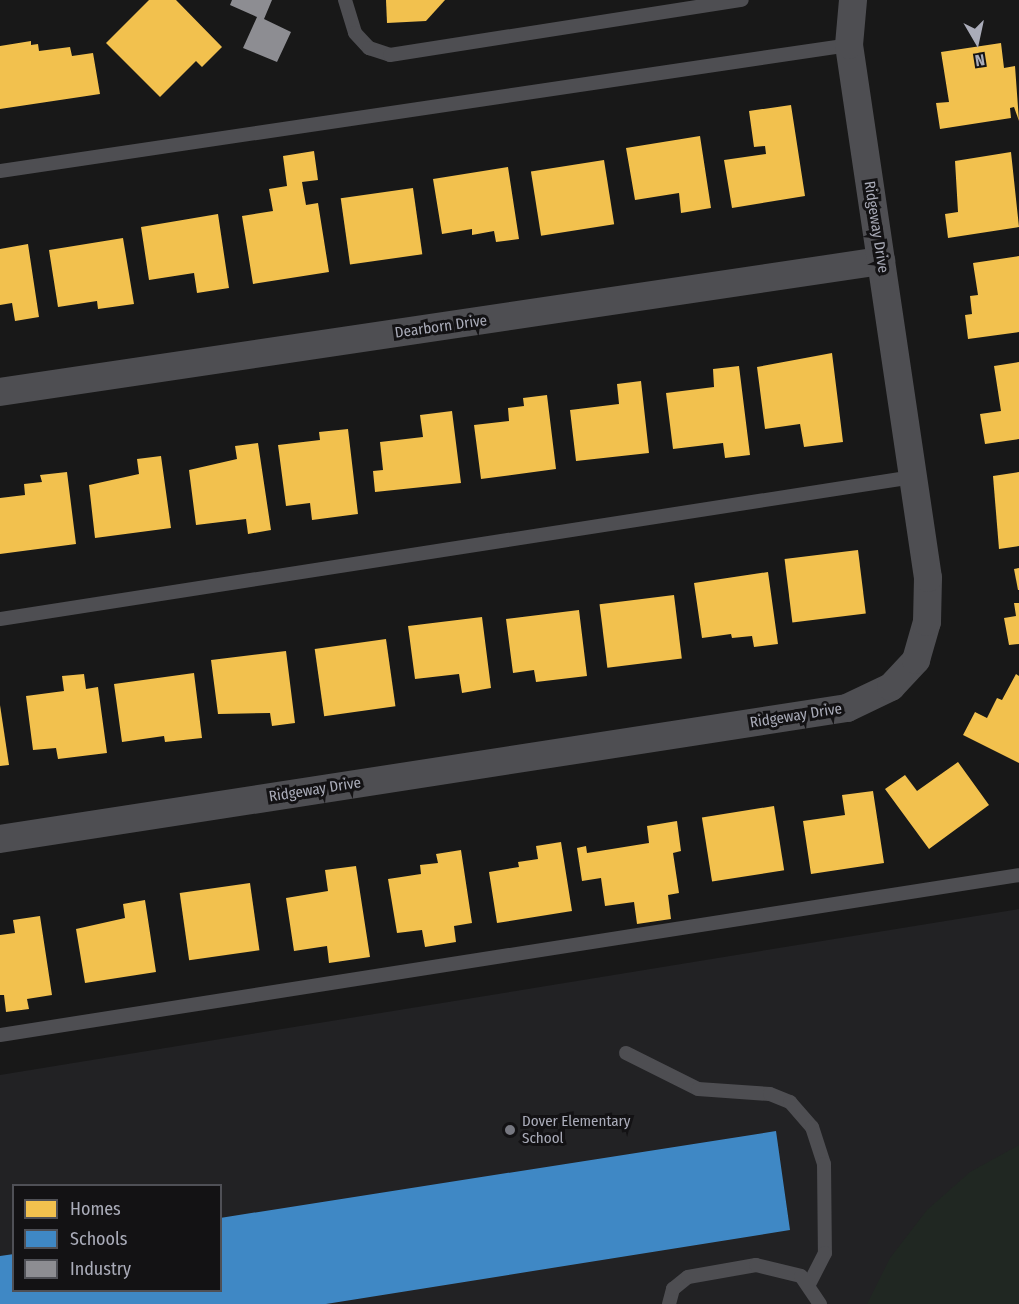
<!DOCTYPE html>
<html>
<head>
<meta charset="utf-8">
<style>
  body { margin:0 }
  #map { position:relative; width:1019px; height:1304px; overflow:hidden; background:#181818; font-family:"Fira Sans Condensed",sans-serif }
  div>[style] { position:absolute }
  .built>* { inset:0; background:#222224 }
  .green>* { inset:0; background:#202722 }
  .homes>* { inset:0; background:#f2c14e; transform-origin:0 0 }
  .schools>* { inset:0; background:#3f88c5 }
  .industry>* { inset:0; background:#8d8d92 }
  .lane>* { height:14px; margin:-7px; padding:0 7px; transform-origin:7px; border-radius:7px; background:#4e4e52 }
  .street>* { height:28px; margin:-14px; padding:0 14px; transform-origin:14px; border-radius:14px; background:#4e4e52 }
  .dots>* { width:16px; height:16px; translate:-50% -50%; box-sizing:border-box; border:3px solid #131214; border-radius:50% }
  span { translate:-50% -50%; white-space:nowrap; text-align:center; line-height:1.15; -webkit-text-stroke:6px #131214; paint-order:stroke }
  .street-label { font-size:15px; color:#aaacb9 }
  .poi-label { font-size:15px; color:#aaacb9 }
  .left { translate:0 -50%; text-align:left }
  .legend { position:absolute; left:12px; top:1184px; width:210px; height:108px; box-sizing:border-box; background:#131214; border:2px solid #4f5056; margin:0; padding:8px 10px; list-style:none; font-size:18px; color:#aaacb9 }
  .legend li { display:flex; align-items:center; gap:12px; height:30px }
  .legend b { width:30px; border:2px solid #4f5056 }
  .north { position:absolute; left:947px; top:12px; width:60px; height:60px; -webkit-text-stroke:4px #131214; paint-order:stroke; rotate:171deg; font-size:16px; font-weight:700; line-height:24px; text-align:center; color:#aaacb9 }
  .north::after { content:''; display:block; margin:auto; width:21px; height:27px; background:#aaacb9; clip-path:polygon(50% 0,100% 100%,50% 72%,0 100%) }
</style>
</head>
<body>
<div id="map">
  <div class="built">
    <div style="clip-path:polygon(evenodd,1019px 909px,1019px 1304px,0 1304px,0 1075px,1019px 909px,14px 1186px,220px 1186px,220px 1290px,14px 1290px,14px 1186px)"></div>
  </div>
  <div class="green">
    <div style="clip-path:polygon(1019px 1145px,1019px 1304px,867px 1304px,890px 1258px,927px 1210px,970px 1172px)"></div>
  </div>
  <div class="homes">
    <div style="clip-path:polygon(149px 0,176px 0,222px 47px,202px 67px,196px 61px,160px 97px,106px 43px)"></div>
    <div style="clip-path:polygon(386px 0,445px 0,426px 21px,387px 23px)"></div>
    <div style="clip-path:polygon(31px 41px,31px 45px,38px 44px,39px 51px,70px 47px,72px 56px,93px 53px,100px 94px,0 109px,0 46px)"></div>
    <div style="clip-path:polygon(1001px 43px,1004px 68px,1015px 66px,1019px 121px,1014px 107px,1010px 108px,1011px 118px,940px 129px,936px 103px,949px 102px,941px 52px)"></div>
    <div style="clip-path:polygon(791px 105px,805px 196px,732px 208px,724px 160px,766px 154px,765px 146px,754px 147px,749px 111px)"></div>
    <div style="clip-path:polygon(700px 136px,711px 208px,681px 213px,679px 193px,635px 200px,626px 148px)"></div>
    <div style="clip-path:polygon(314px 151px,318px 180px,302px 182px,306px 205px,318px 203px,329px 272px,253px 284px,242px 216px,273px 211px,269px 189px,287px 186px,283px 156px)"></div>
    <div style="clip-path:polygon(1011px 152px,1019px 227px,948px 238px,945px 214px,958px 212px,955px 161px)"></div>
    <div style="left:604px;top:160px;width:65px;height:74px;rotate:81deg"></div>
    <div style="clip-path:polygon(508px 167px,519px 239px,496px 242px,494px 231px,472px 235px,472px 229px,442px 234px,433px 179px)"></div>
    <div style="left:413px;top:188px;width:67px;height:73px;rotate:82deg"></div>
    <div style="clip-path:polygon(218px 214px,229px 288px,197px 293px,194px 273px,149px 280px,141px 227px)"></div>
    <div style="clip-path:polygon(123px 238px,134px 304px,98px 309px,97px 301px,58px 307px,49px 250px)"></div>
    <div style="clip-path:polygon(28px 244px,39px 317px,15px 321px,12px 303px,0 305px,0 249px)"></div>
    <div style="clip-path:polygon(1019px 256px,1019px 332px,968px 339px,965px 315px,972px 314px,970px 296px,978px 295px,973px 263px)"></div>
    <div style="clip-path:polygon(832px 353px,843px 442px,804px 447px,800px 424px,765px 429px,757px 367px)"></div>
    <div style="clip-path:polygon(1019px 362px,1019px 439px,985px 444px,980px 414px,1001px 411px,994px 366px)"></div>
    <div style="clip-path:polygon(739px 366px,750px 455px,725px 458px,723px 443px,673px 449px,666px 393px,714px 387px,713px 369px)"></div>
    <div style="clip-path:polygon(641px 381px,649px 453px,576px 461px,570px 410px,619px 404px,617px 384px)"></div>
    <div style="clip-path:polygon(547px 395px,556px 469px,481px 479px,474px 425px,509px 421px,508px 408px,524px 406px,523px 398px)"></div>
    <div style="clip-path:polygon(452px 411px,461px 483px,375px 492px,373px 471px,383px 470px,380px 442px,423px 437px,420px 415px)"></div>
    <div style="clip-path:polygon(348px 429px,358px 514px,312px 520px,310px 503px,286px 506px,278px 445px,320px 440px,319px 432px)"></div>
    <div style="clip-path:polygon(258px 443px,271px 530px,248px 534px,246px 519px,196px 525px,189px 470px,237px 459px,235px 446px)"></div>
    <div style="clip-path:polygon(161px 456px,171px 528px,95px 538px,89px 485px,139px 474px,137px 459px)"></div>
    <div style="clip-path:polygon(67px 472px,76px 544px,0 554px,0 498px,25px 495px,24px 484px,42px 482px,40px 475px)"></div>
    <div style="clip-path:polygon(1019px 472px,1019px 546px,999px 549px,993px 476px)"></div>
    <div style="left:858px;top:550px;width:64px;height:74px;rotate:83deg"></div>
    <div style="clip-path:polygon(1019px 568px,1019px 590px,1018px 590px,1014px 569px)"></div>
    <div style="clip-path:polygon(768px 572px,778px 644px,754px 647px,752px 636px,732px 638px,731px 634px,702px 638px,694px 583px)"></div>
    <div style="left:674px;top:595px;width:64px;height:75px;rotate:83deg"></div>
    <div style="clip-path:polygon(1014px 603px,1019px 603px,1019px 644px,1009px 645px,1004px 618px,1016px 616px)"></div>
    <div style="clip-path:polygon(579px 610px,587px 676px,536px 682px,534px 670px,513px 673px,506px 619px)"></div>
    <div style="clip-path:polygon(482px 617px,491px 688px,462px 693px,459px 674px,415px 679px,408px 626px)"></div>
    <div style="left:386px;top:639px;width:68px;height:72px;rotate:82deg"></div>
    <div style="clip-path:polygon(286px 651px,295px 723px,272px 726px,270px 713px,218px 714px,211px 660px)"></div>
    <div style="clip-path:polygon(194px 673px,202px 738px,165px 742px,164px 736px,122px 742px,114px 684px)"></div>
    <div style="clip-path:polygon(84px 674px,86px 689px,98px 687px,107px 753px,58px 759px,56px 748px,33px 750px,26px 696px,64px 691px,62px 676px)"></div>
    <div style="clip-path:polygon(1016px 674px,1019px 676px,1019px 763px,963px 735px,975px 712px,987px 718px,997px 698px,1002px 700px)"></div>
    <div style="clip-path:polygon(0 705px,9px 765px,0 766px)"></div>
    <div style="clip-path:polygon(958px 762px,989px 805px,929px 849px,885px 789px,905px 775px,917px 791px)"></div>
    <div style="clip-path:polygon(873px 791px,884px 863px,811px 874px,803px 821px,845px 815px,842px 795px)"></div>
    <div style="left:774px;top:806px;width:65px;height:73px;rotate:81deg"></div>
    <div style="clip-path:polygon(677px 821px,681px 851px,673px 853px,679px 893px,668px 895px,671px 919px,637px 924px,634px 902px,605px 906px,601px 878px,582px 881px,577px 848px,586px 846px,587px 853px,649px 843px,647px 826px)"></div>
    <div style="clip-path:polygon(561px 842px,572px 911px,497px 923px,489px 872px,519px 867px,518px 862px,538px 859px,536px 846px)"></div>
    <div style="clip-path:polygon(461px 850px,472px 923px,454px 926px,456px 942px,425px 947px,422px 930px,397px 933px,388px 879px,421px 874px,420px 865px,438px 863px,436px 854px)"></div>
    <div style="clip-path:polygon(356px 866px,370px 957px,329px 963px,327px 946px,294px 951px,286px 898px,328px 891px,325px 870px)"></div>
    <div style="left:250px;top:883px;width:68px;height:71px;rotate:82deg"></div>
    <div style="clip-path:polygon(145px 900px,156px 972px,85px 983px,76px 929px,125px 918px,123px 904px)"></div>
    <div style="clip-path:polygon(40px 916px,52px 995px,27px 999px,29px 1009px,6px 1012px,4px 995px,0 995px,0 935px,15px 933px,13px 920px)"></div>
  </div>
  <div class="schools">
    <div style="clip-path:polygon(776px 1131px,790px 1230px,326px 1304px,0 1304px,0 1256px,14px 1254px,14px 1290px,220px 1290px,220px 1218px)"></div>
  </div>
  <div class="industry">
    <div style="clip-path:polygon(232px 0,272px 0,264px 19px,291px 32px,277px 62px,243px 48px,257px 17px,230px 5px)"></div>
  </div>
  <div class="lane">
    <div style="left:345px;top:0;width:34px;rotate:73deg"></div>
    <div style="left:355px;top:33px;width:21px;rotate:47deg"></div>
    <div style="left:369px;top:48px;width:22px;rotate:18deg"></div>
    <div style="left:390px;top:55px;width:356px;rotate:-8.9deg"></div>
    <div style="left:0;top:171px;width:858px;rotate:-8.44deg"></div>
    <div style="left:0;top:619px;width:924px;rotate:-8.84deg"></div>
    <div style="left:0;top:1035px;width:1031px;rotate:-8.92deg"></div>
    <div style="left:626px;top:1053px;width:80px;rotate:26.6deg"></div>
    <div style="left:698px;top:1089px;width:72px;rotate:4deg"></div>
    <div style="left:770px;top:1094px;width:22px;rotate:22deg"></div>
    <div style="left:790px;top:1102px;width:33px;rotate:49deg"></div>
    <div style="left:812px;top:1127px;width:39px;rotate:72deg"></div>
    <div style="left:824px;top:1164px;width:89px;rotate:89.4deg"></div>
    <div style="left:825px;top:1253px;width:35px;rotate:117deg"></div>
    <div style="left:669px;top:1304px;width:16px;rotate:-75deg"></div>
    <div style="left:673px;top:1289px;width:19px;rotate:-39deg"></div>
    <div style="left:688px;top:1277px;width:69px;rotate:-10deg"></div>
    <div style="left:756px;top:1265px;width:46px;rotate:13.7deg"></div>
    <div style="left:801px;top:1276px;width:34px;rotate:56deg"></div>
  </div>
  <div class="street">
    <div style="left:0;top:392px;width:891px;rotate:-8.46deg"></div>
    <div style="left:0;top:839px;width:857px;rotate:-8.79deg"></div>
    <div style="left:847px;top:708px;width:49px;rotate:-25.5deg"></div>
    <div style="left:891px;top:687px;width:37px;rotate:-47deg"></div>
    <div style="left:916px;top:660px;width:40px;rotate:-74deg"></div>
    <div style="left:927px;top:622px;width:44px;rotate:-88.7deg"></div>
    <div style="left:928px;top:578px;width:539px;rotate:-98.43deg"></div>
    <div style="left:849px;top:45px;width:45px;rotate:-84.9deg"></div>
  </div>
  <div class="dots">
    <div style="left:510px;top:1130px;background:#777881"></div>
  </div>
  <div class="street-label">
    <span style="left:876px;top:227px;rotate:81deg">Ridgeway Drive</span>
    <span style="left:441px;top:327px;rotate:-8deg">Dearborn Drive</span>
    <span style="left:796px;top:716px;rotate:-9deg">Ridgeway Drive</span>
    <span style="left:315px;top:790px;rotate:-9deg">Ridgeway Drive</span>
  </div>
  <div class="poi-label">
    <span class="left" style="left:522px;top:1130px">Dover Elementary<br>School</span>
  </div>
  <ul class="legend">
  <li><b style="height:16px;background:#f2c14e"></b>Homes</li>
  <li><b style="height:16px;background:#3f88c5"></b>Schools</li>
  <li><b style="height:16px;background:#8d8d92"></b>Industry</li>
  </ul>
  <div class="north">N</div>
</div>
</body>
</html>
